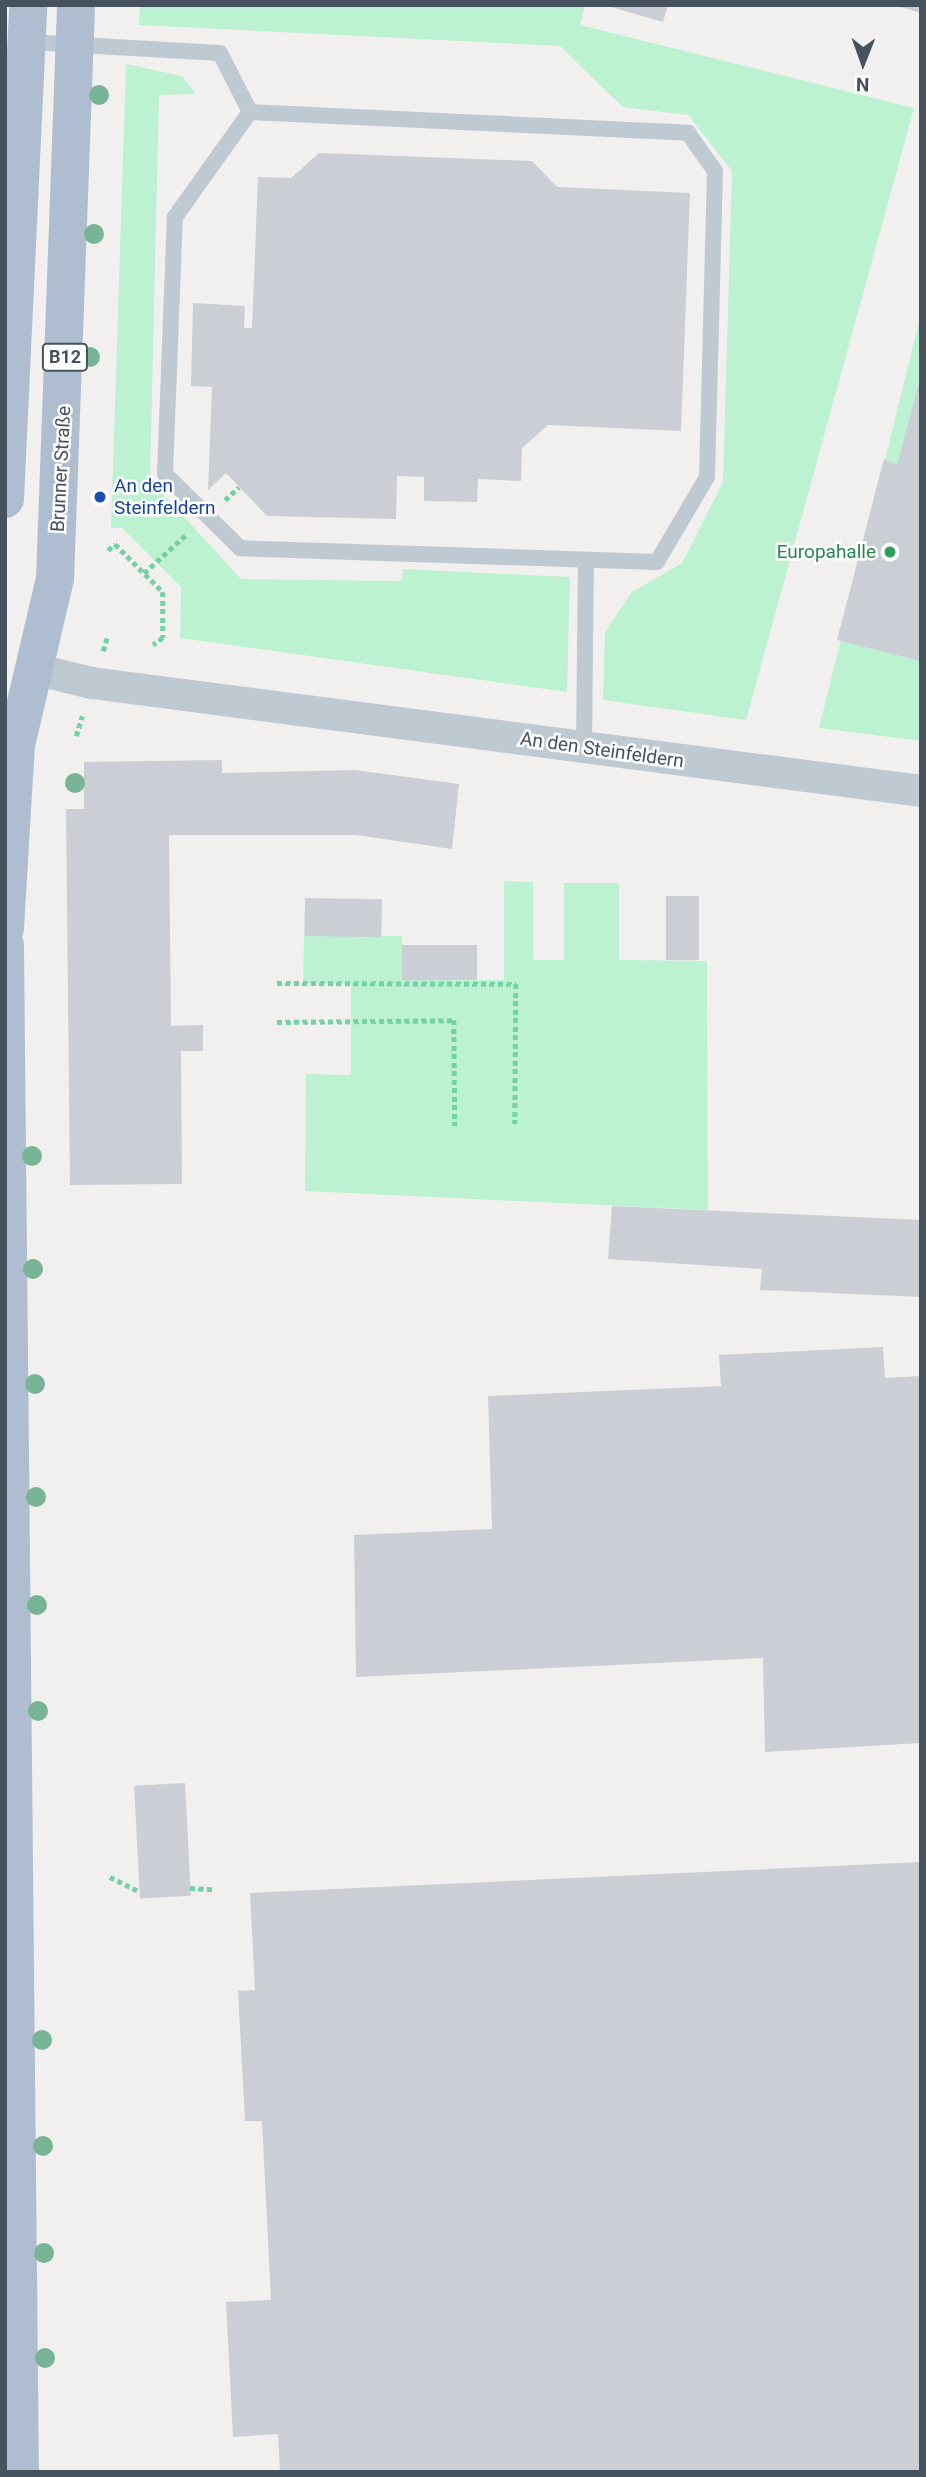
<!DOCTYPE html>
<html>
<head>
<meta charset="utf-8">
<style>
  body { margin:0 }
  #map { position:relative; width:926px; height:2477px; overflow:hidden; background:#f2efef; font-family:Roboto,sans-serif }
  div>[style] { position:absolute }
  .green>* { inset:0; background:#bcf2d2 }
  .building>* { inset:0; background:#cbced4; transform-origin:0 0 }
  .path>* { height:4.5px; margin-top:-2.25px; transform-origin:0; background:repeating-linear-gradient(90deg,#72d1a5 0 5px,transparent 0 8.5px) }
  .lane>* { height:16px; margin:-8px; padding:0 8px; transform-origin:8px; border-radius:8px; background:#bfc9d2 }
  .street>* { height:32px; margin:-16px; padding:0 16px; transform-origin:16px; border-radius:16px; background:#bfc9d2 }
  .primary>* { height:38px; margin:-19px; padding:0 19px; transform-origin:19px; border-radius:19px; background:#aebed0 }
  .trees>* { width:20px; height:20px; margin:-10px; border-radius:50%; background:#77b496 }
  .dots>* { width:19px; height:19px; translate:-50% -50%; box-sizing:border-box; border:4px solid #fff; border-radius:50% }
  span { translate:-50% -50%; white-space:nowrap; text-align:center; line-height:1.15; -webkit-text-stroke:5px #fff; paint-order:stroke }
  .shield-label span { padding:2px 5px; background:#fff; border:2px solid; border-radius:5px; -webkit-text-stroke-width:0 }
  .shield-label { font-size:18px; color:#46525e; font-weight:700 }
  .street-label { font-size:19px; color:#46525e }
  .transit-label { font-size:19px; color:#164399 }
  .left { translate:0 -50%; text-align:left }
  .leisure-label { font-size:19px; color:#27864d }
  .right { translate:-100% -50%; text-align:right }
  .frame { position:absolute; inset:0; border:7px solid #46525e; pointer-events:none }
  .north { position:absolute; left:828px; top:28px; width:70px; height:70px; -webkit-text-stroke:5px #fff; paint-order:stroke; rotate:181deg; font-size:19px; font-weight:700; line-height:28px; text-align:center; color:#46525e }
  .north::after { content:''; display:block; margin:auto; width:24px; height:32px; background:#46525e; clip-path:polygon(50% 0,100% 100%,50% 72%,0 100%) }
</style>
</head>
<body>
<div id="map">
  <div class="green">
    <div style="clip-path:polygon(140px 5px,585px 5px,580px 25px,914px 108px,746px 720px,603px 700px,605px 632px,632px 592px,682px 563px,723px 482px,732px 171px,688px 115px,623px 107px,560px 46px,139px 25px)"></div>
    <div style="clip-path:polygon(126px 64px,182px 76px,196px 94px,159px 95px,150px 480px,241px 579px,401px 581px,403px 569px,570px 577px,567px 692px,180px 638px,181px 587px,122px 528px,111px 528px)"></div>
    <div style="clip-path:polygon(921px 314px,921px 741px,819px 728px)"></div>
    <div style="clip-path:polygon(504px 881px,533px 882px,533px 960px,564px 960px,564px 883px,619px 883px,619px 960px,707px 961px,708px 1210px,305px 1191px,306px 1074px,351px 1075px,351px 984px,303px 983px,304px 936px,402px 936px,402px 980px,504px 980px)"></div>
  </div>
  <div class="building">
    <div style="clip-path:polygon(604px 5px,668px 5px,663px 22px)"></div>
    <div style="clip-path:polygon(897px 5px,921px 5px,921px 13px,897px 6px)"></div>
    <div style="clip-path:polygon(319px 153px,532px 161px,557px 187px,690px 193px,681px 431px,548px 425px,522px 448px,521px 481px,478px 479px,477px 502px,424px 501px,424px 477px,397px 476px,396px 519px,267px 516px,226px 473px,208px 490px,212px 387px,191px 386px,193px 303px,245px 306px,244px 328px,252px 328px,258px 177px,291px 178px)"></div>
    <div style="clip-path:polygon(920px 379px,921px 379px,921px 661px,837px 640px,884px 459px,897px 465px)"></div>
    <div style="clip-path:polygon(222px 760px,222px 773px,355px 770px,459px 784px,452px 849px,356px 835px,169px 835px,171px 1026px,203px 1025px,203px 1051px,181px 1051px,182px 1184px,70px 1185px,66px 809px,84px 809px,84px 762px)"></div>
    <div style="left:666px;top:896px;width:33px;height:64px"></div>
    <div style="left:305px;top:898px;width:77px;height:38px;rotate:1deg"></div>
    <div style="left:402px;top:945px;width:75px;height:35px"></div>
    <div style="clip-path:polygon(612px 1206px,921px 1220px,921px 1297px,760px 1290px,762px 1269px,608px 1259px)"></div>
    <div style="clip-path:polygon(883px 1347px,885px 1378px,921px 1376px,921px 1743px,765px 1752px,763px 1658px,356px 1677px,354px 1535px,492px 1529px,488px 1396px,721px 1386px,719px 1355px)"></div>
    <div style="left:185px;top:1783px;width:113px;height:51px;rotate:87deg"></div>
    <div style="clip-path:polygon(921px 1862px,921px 2472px,280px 2472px,278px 2434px,233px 2437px,226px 2302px,271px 2300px,262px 2121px,245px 2121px,238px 1991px,255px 1990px,250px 1893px)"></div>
  </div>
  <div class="path">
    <div style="left:225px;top:500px;width:19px;rotate:-43deg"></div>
    <div style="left:108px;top:550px;width:9px;rotate:-41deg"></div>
    <div style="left:115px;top:544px;width:68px;rotate:45deg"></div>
    <div style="left:163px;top:592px;width:46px;rotate:90deg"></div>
    <div style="left:163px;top:638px;width:12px;rotate:145deg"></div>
    <div style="left:144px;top:573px;width:58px;rotate:-42.2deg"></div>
    <div style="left:103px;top:651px;width:14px;rotate:-73deg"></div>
    <div style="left:76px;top:736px;width:21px;rotate:-73deg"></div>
    <div style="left:277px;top:983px;width:239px;rotate:0.2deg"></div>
    <div style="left:516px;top:984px;width:140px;rotate:90.4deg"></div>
    <div style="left:277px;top:1022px;width:177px;rotate:-0.6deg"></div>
    <div style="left:454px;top:1020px;width:106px;rotate:89.5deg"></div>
    <div style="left:110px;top:1877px;width:32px;rotate:26deg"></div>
    <div style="left:190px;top:1888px;width:22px;rotate:3deg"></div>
  </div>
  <div class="lane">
    <div style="left:27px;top:42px;width:193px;rotate:3.3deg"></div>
    <div style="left:220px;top:53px;width:66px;rotate:63deg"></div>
    <div style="left:250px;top:112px;width:439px;rotate:2.7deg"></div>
    <div style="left:688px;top:133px;width:47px;rotate:54.6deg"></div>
    <div style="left:715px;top:171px;width:306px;rotate:91.5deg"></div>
    <div style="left:707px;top:477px;width:99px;rotate:120.5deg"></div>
    <div style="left:657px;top:562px;width:417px;rotate:-178.1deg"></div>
    <div style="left:240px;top:548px;width:105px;rotate:-135.4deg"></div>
    <div style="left:165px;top:474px;width:257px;rotate:-87.8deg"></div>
    <div style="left:175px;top:217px;width:129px;rotate:-54.5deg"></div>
    <div style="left:584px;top:747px;width:186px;rotate:-89.4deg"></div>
  </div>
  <div class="street">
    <div style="left:34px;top:669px;width:60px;rotate:13.6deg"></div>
    <div style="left:92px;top:683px;width:836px;rotate:7.42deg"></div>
  </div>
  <div class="primary">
    <div style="left:5px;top:499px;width:495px;rotate:-87.3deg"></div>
    <div style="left:5px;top:928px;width:183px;rotate:-86.6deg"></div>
    <div style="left:16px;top:745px;width:171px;rotate:-76.8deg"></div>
    <div style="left:55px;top:579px;width:574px;rotate:-87.9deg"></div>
    <div style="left:5px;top:945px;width:1527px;rotate:89.44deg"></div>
  </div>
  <div class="trees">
    <div style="left:99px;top:95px"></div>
    <div style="left:94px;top:234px"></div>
    <div style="left:90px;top:357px"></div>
    <div style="left:75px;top:783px"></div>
    <div style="left:32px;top:1156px"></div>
    <div style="left:33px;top:1269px"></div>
    <div style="left:35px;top:1384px"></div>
    <div style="left:36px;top:1497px"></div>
    <div style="left:37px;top:1605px"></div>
    <div style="left:38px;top:1711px"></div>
    <div style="left:42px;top:2040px"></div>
    <div style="left:43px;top:2146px"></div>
    <div style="left:44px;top:2253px"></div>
    <div style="left:45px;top:2358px"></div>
  </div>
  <div class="dots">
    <div style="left:100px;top:497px;background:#1a4fb4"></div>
    <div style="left:890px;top:552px;background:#2e9e5b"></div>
  </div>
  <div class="shield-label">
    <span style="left:65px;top:357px">B12</span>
  </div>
  <div class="street-label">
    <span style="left:61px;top:469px;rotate:-87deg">Brunner Straße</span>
    <span style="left:602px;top:750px;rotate:8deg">An den Steinfeldern</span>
  </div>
  <div class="transit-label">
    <span class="left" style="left:114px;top:497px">An den<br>Steinfeldern</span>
  </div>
  <div class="leisure-label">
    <span class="right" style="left:876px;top:552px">Europahalle</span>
  </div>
  <div class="frame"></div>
  <div class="north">N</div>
</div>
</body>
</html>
